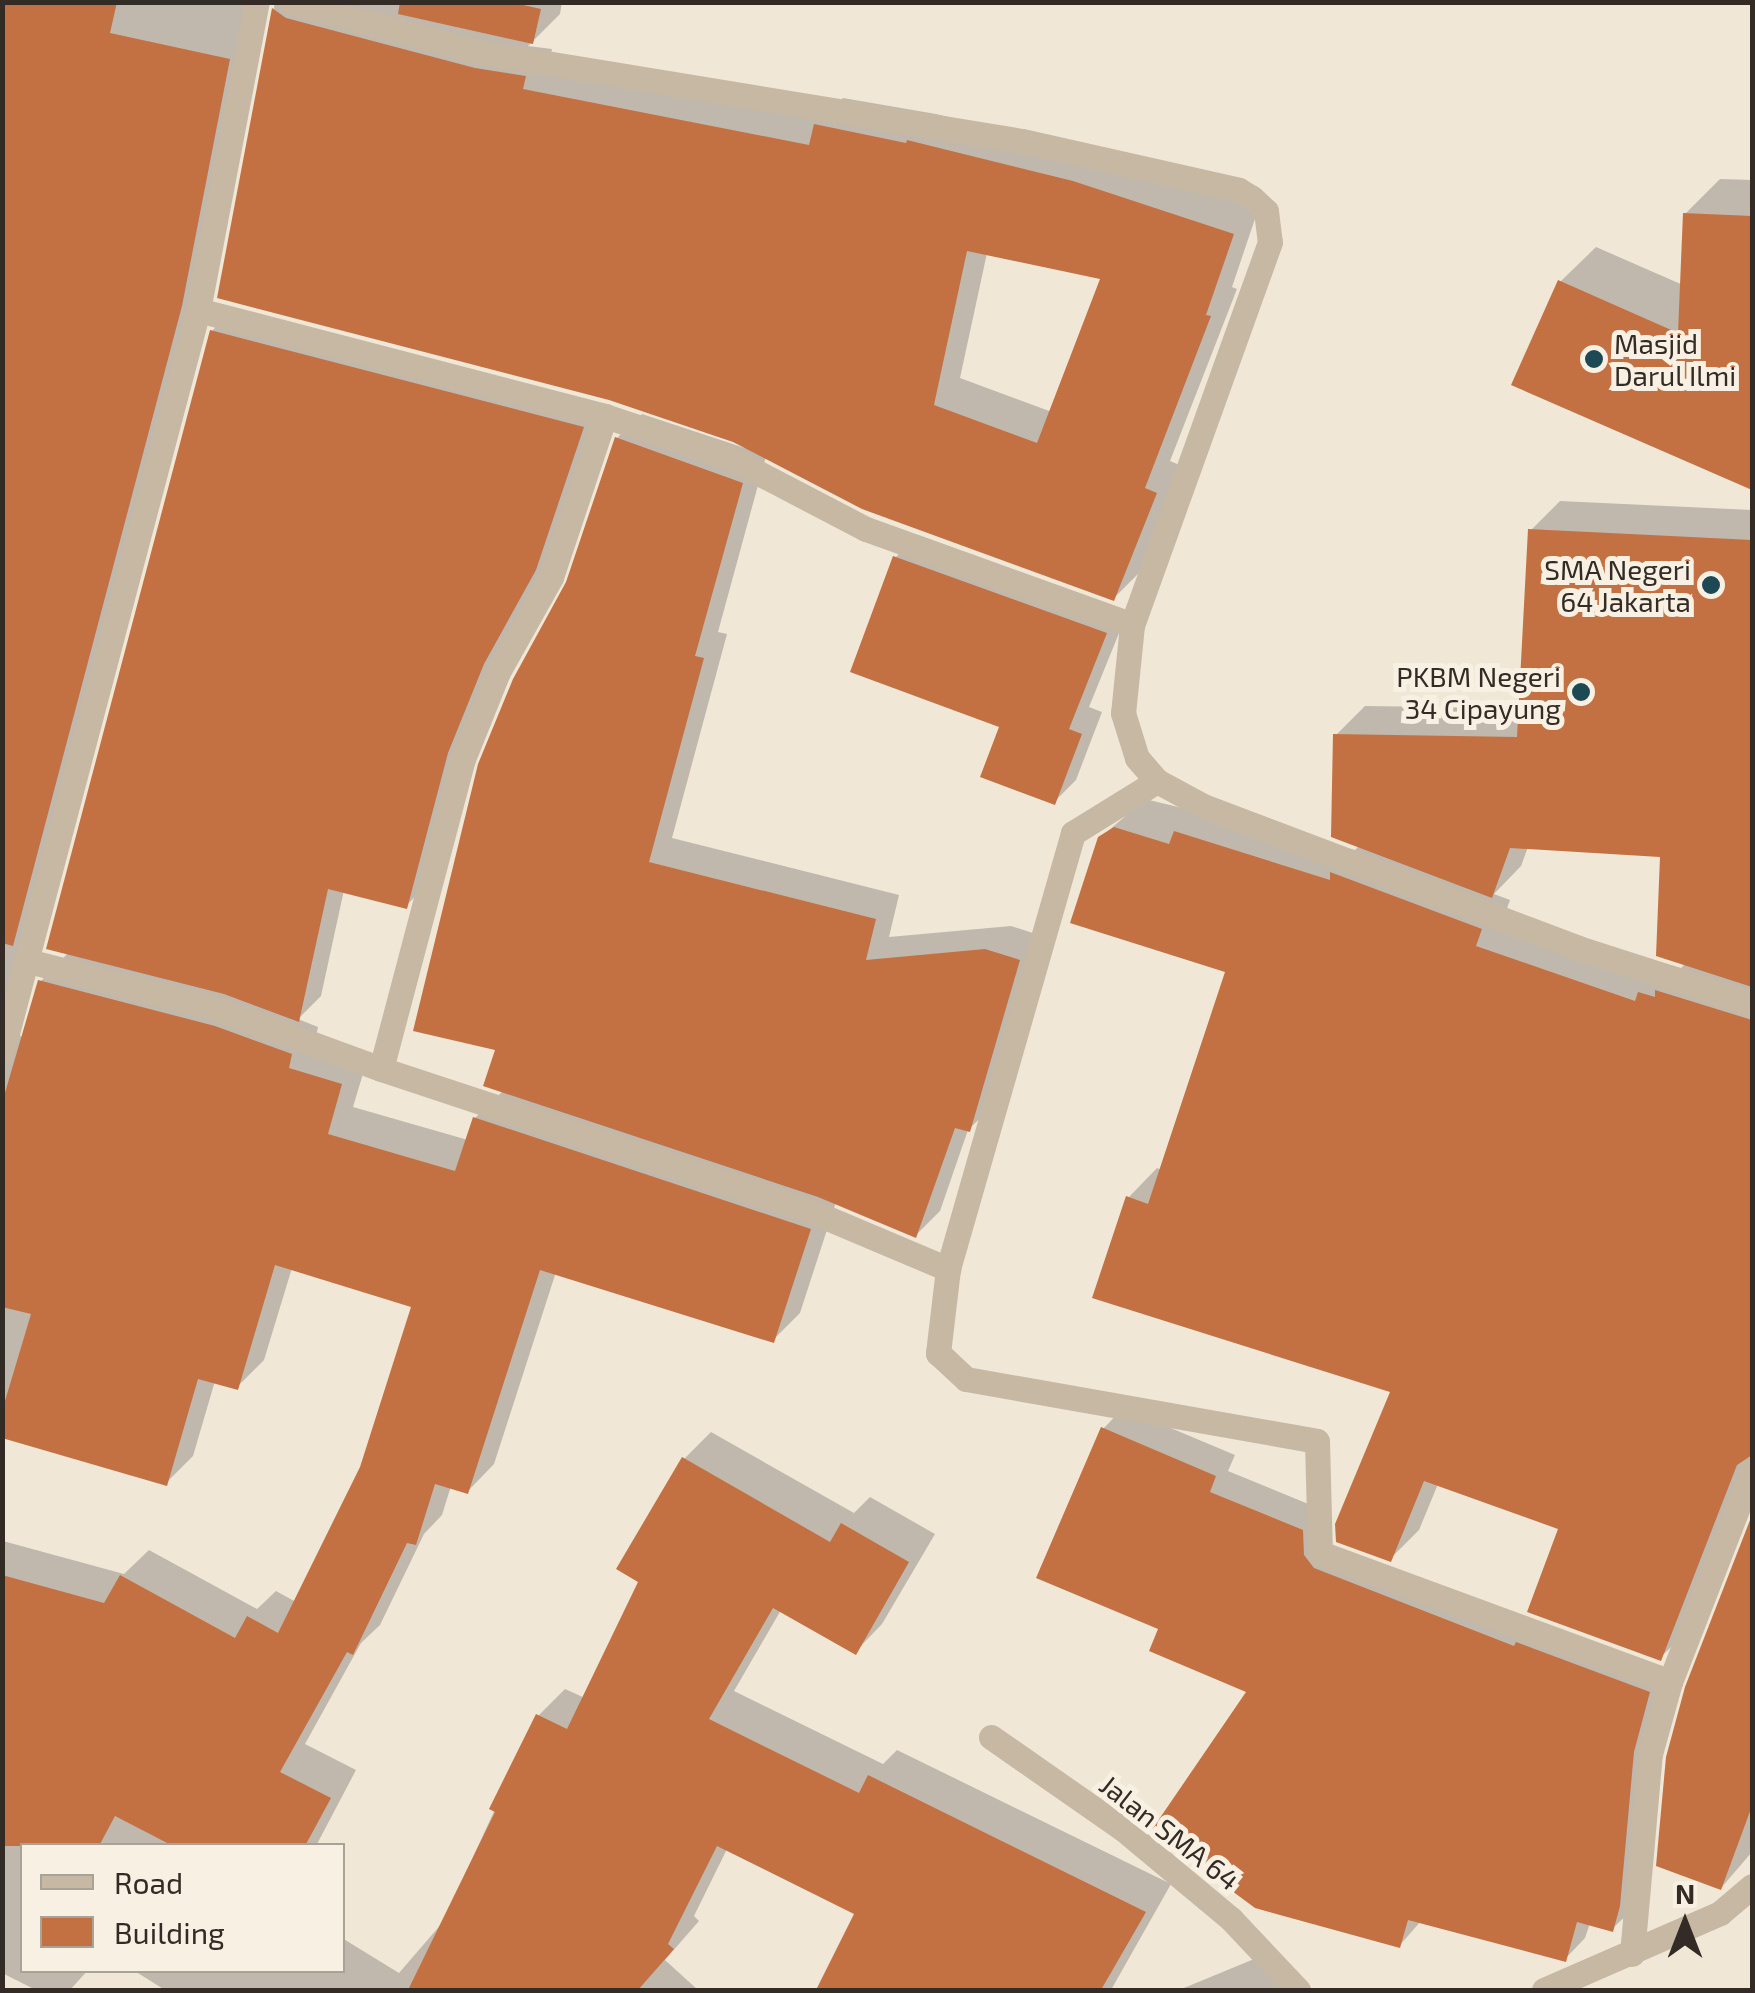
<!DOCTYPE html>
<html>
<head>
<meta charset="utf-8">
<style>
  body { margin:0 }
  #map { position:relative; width:1755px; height:1993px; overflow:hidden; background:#f0e7d7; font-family:"Exo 2",sans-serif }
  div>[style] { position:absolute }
  .shadow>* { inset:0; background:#0003 }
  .building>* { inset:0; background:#c37142 }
  .minor>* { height:25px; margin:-12.5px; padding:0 12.5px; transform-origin:12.5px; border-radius:12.5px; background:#c7b8a4 }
  .dots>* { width:28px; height:28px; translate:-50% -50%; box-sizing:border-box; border:5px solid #f8f1e3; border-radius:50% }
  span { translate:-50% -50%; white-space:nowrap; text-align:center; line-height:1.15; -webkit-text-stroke:10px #f8f1e3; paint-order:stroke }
  .poi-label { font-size:28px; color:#332b25 }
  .left { translate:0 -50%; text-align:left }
  .right { translate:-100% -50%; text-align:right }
  .street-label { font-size:28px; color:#332b25 }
  .frame { position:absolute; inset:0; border:5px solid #332b25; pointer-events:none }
  .legend { position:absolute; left:20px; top:1843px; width:325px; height:130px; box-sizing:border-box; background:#f8f1e3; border:2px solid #a9a297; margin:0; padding:12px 18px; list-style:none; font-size:30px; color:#332b25 }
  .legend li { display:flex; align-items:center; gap:20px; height:50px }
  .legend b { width:50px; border:2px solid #a9a297 }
  .north { position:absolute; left:1635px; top:1873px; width:100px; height:100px; -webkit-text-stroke:8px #f8f1e3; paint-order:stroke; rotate:0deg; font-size:28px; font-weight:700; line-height:40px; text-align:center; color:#332b25 }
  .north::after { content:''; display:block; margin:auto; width:35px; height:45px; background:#332b25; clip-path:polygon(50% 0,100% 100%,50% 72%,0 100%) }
</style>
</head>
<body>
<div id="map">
  <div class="shadow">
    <div style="clip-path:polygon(evenodd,2px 2px,261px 2px,13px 1029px,24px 1039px,40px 982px,69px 952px,212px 331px,234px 308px,605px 405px,428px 883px,406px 906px,344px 890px,321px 996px,298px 1019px,318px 1027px,315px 1041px,368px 1057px,353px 1107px,468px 1140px,475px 1118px,504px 1090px,498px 1048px,569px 584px,617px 438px,642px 414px,763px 454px,734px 439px,610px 398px,220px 296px,275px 2px,562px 2px,560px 14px,528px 46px,552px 49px,549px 62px,824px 116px,843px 98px,936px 114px,1101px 154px,1259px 207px,1232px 287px,1237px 289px,1170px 461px,1182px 466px,1141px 571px,1114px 598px,766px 456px,718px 632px,727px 634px,672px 838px,899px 895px,889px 937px,1011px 926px,1042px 936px,994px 1105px,968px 1130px,940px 1211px,916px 1235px,836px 1202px,800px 1313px,773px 1340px,556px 1272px,494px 1464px,467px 1492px,451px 1486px,442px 1515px,424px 1534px,380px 1625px,361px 1643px,305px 1744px,356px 1770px,316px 1846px,22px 1846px,22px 1970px,88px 1970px,70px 1990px,36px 1990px,2px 1973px,2px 1533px,3px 1541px,124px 1574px,149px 1550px,257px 1609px,276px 1591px,296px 1602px,362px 1468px,414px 1305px,292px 1268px,264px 1360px,237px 1387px,215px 1381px,193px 1456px,166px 1483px,2px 1436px,2px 2px,987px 253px,1103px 277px,1052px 412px,960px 378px,987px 253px)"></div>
    <div style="clip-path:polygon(1720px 179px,1752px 180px,1752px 488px,1514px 383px,1560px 282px,1596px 247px,1683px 285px,1685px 214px)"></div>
    <div style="clip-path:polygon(evenodd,1560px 501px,1752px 510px,1752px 1466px,1689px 1629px,1660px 1658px,1561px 1527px,1438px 1484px,1419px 1530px,1390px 1559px,1393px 1390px,1128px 1198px,1157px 1168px,1162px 1170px,1228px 970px,1100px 838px,1145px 799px,1355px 850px,1360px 845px,1336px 735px,1365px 706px,1521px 708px,1531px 530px,1560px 501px,1528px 847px,1662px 855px,1686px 963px,1681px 968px,1504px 917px,1510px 900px,1494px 894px,1521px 866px,1528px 847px)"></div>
    <div style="clip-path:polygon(918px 535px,1128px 611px,1089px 707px,1102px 712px,1076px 780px,1054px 802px,895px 558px)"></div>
    <div style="clip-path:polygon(1123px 1408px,1235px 1455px,1228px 1471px,1323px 1510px,1323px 1534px,1335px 1548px,1669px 1672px,1633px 1909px,1612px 1929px,1590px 1923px,1585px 1938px,1565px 1959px,1421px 1921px,1400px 1945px,1250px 1691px,1162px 1628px,1103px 1429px)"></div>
    <div style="clip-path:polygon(711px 1432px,854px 1513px,870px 1497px,935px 1534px,882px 1624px,855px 1652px,781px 1610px,734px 1691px,883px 1764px,897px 1750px,1171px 1884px,1111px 1990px,818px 1990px,858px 1913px,727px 1849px,694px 1916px,699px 1921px,665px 1960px,698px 1990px,165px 1990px,133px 1970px,342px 1970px,342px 1938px,399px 1973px,443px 1922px,538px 1716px,565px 1689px,585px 1698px,642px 1581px,684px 1459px)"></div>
    <div style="clip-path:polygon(1752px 1521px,1752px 1852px,1721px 1888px,1688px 1688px)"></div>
    <div style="clip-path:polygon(1271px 1952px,1287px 1990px,1179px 1990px)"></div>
  </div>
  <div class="building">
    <div style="clip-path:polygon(2px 2px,117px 2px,110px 33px,230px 59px,182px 306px,13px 946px,2px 943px)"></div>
    <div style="clip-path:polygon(400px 2px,510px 2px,541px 9px,533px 44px,398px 14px)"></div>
    <div style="clip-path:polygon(evenodd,272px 8px,286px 18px,475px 68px,526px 76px,523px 89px,809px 145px,814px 124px,906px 143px,907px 140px,1073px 181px,1234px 234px,1206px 315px,1211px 316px,1145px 488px,1157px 493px,1114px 601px,862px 509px,733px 442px,609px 400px,217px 298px,272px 8px,967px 251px,1100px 279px,1037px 443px,934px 405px,967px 251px)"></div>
    <div style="clip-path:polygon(1683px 213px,1752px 216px,1752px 490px,1511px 385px,1558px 280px,1678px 333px)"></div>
    <div style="clip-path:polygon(210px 330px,584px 427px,536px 570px,484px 664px,448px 753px,407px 909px,328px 889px,299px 1022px,224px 994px,46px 949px)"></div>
    <div style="clip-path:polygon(615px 437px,743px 483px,695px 656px,704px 658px,649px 862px,876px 919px,866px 960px,985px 949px,1020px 960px,970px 1132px,955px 1128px,916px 1238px,818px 1197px,483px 1086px,495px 1050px,413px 1031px,478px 764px,513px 679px,566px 582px)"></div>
    <div style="clip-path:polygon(1528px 529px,1752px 540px,1752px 987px,1656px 956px,1660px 857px,1510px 848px,1492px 898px,1331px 837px,1333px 734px,1517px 737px)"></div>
    <div style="clip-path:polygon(893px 556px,1107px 633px,1069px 729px,1082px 734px,1055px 805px,980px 777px,999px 727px,850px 672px)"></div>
    <div style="clip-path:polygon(1114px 827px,1169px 844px,1174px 831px,1330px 880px,1330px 872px,1482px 929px,1476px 946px,1635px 1001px,1638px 992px,1655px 997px,1655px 990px,1752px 1020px,1752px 1455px,1737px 1465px,1661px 1661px,1527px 1612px,1558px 1529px,1424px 1481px,1391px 1562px,1336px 1542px,1335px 1524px,1390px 1392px,1092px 1298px,1126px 1196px,1148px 1204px,1225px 972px,1070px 923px,1098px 837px)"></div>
    <div style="clip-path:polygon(38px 980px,215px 1026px,292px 1054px,289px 1068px,342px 1084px,328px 1134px,455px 1171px,473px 1117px,811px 1229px,774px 1343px,540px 1270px,468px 1494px,435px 1484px,416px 1545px,407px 1543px,353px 1655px,347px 1652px,280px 1772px,331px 1798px,305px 1846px,173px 1846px,115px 1816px,99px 1846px,2px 1846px,2px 1575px,104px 1603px,120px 1575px,235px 1638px,247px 1616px,278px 1633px,360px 1467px,411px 1307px,275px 1265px,238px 1390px,198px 1379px,167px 1486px,2px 1438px,2px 1411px,31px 1314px,2px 1307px,2px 1103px)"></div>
    <div style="clip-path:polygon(1101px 1427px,1216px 1476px,1210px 1492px,1303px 1530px,1304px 1555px,1314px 1568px,1514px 1646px,1516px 1642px,1650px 1692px,1634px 1752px,1620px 1906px,1613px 1932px,1577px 1922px,1566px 1962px,1408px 1920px,1400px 1948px,1255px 1908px,1151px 1831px,1246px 1692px,1149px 1651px,1158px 1629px,1036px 1578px)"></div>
    <div style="clip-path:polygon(682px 1457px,830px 1542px,841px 1523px,909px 1562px,856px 1655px,773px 1608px,709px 1719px,859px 1793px,868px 1775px,1146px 1912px,1101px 1990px,816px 1990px,854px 1914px,717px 1846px,668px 1944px,674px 1949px,638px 1990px,408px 1990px,495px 1812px,489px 1809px,536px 1714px,567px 1729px,638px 1582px,616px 1569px)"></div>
    <div style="clip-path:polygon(1752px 1515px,1752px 1806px,1721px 1890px,1656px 1866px,1666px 1757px,1685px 1687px)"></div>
  </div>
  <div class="minor">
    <div style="left:290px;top:2px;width:196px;rotate:14.8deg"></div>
    <div style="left:479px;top:52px;width:550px;rotate:9.31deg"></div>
    <div style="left:1022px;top:141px;width:222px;rotate:12.7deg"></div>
    <div style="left:1239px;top:190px;width:15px;rotate:32deg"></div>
    <div style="left:1252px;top:198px;width:19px;rotate:43deg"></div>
    <div style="left:1266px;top:211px;width:31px;rotate:83deg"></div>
    <div style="left:1270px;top:242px;width:407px;rotate:109.8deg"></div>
    <div style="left:1132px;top:625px;width:88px;rotate:95.8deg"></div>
    <div style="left:1123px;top:713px;width:47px;rotate:72.7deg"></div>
    <div style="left:1137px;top:758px;width:30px;rotate:49deg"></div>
    <div style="left:1157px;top:781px;width:52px;rotate:28.5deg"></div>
    <div style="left:1203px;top:806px;width:401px;rotate:20.7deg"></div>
    <div style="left:1578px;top:948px;width:183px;rotate:17.8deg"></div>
    <div style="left:198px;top:310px;width:421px;rotate:14.6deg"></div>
    <div style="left:605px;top:416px;width:130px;rotate:18.4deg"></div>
    <div style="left:728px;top:457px;width:156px;rotate:27.6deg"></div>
    <div style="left:866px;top:529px;width:283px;rotate:19.8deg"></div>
    <div style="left:1157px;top:781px;width:99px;rotate:148.2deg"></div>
    <div style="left:1073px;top:833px;width:454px;rotate:106deg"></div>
    <div style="left:948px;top:1269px;width:85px;rotate:96.8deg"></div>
    <div style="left:938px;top:1353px;width:38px;rotate:43deg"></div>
    <div style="left:966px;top:1379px;width:356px;rotate:10deg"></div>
    <div style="left:1317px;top:1441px;width:112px;rotate:88.5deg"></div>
    <div style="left:1320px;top:1553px;width:373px;rotate:20.2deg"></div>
    <div style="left:28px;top:961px;width:198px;rotate:14.3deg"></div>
    <div style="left:220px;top:1010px;width:171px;rotate:20.1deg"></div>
    <div style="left:381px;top:1069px;width:455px;rotate:18.3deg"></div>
    <div style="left:813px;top:1212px;width:147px;rotate:22.9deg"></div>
    <div style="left:2px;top:1052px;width:767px;rotate:-75.2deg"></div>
    <div style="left:198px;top:310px;width:314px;rotate:-79.2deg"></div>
    <div style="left:381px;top:1069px;width:321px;rotate:-75.2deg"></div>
    <div style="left:463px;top:759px;width:94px;rotate:-68.1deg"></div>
    <div style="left:498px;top:672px;width:109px;rotate:-60.8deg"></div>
    <div style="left:551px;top:577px;width:170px;rotate:-71.5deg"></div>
    <div style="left:991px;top:1737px;width:161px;rotate:34.9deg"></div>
    <div style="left:1123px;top:1829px;width:141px;rotate:39.8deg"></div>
    <div style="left:1231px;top:1919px;width:98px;rotate:46.7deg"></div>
    <div style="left:1632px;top:1954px;width:201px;rotate:-84.9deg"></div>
    <div style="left:1650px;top:1754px;width:75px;rotate:-74.5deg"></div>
    <div style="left:1670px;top:1682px;width:226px;rotate:-68.8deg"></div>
    <div style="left:1544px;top:1990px;width:192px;rotate:-23.6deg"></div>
    <div style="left:1720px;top:1913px;width:42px;rotate:-40.2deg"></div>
  </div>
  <div class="dots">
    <div style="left:1594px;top:359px;background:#1c4953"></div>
    <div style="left:1711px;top:585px;background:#1c4953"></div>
    <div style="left:1581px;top:692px;background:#1c4953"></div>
  </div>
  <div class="poi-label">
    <span class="left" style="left:1614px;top:359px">Masjid<br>Darul Ilmi</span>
    <span class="right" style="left:1691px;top:585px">SMA Negeri<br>64 Jakarta</span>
    <span class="right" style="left:1561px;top:692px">PKBM Negeri<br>34 Cipayung</span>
  </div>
  <div class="street-label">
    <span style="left:1170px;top:1832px;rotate:38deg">Jalan SMA 64</span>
  </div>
  <div class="frame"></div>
  <ul class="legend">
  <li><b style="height:12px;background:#c7b8a4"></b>Road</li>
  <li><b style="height:28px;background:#c37142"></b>Building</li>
  </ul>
  <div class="north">N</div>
</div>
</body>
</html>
